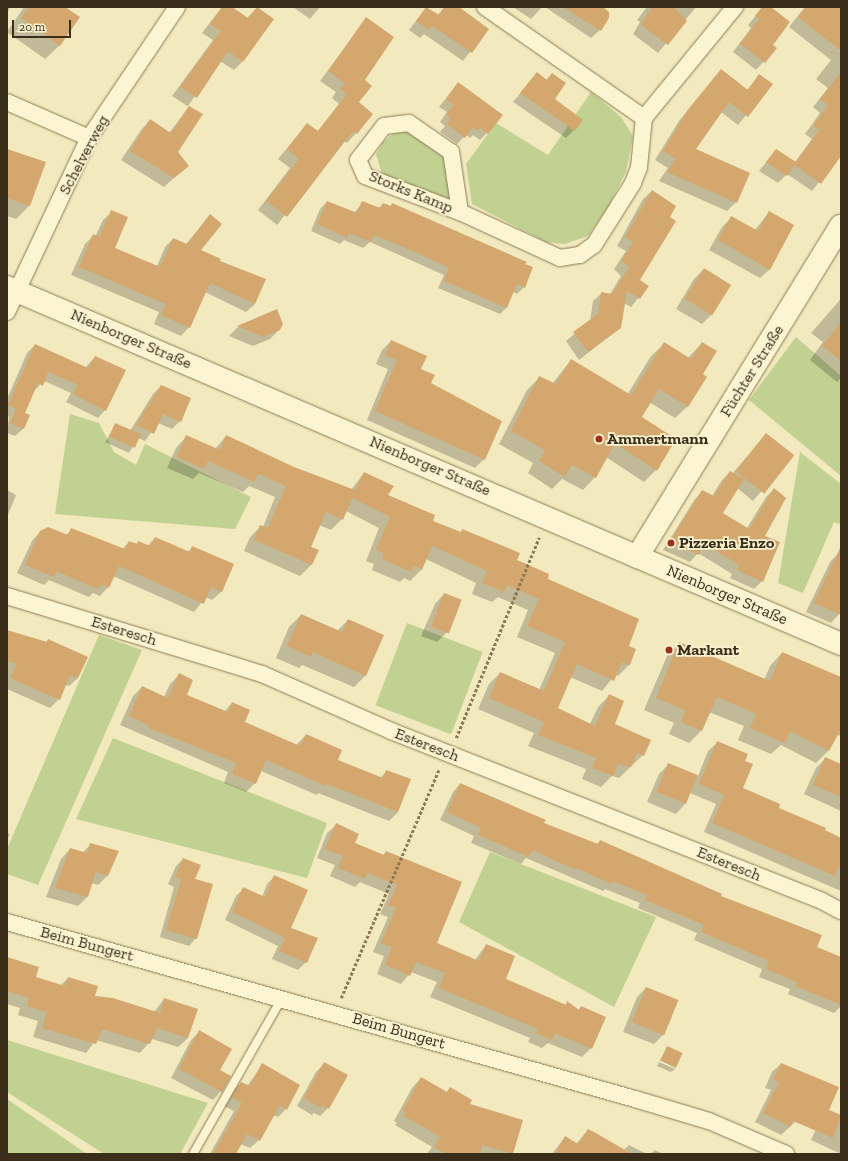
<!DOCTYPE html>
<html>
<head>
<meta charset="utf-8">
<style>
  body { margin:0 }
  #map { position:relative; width:848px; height:1161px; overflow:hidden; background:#f2e9be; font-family:"Zilla Slab",serif }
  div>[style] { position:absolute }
  .green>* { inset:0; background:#c1d191; transform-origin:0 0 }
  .shadow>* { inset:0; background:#0003 }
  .building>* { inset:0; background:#d4a76f; transform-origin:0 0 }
  .path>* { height:2.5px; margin-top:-1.25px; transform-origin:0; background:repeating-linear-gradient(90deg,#8c7955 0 3px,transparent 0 5px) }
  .roads { filter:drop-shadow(0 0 1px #8c7955) drop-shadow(0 0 1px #8c7955) }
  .lane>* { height:8px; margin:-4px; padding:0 4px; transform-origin:4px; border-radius:4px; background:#fcf5d2 }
  .street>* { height:16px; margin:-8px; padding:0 8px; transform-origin:8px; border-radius:8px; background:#fcf5d2 }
  .secondary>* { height:22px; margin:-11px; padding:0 11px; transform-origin:11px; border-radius:11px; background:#fcf5d2 }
  .dots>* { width:11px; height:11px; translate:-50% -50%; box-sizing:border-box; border:2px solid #f9f2ce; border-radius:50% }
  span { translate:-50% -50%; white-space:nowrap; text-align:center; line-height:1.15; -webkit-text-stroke:3.5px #f9f2ce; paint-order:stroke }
  .street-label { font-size:16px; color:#3a2e1b }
  .poi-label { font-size:16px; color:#3a2e1b; font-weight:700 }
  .left { translate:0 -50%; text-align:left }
  .frame { position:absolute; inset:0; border:8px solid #3a2e1b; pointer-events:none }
  .scale { position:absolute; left:12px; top:20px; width:59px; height:18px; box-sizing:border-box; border:2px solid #3a2e1b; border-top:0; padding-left:5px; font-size:12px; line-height:14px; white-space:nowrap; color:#3a2e1b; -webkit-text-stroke:3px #f9f2ce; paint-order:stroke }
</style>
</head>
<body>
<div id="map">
  <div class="green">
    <div style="clip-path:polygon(591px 92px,621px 117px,633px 136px,626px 172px,608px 207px,588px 236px,565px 244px,546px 242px,472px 204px,466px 164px,496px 123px,548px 155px)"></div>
    <div style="clip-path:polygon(405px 129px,439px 150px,448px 164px,451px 198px,448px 201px,382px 174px,376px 154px,383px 142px,394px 133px)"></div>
    <div style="clip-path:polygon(796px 337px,841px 376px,841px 476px,749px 400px)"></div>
    <div style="clip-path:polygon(70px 414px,99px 423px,114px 452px,136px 465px,145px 444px,251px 497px,235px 529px,55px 514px)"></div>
    <div style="clip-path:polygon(800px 452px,841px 484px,841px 525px,834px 522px,803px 593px,778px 583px)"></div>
    <div style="left:407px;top:623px;width:81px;height:88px;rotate:21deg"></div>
    <div style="clip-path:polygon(99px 635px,142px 650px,38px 885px,7px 874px,7px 849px)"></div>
    <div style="clip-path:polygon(113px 738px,327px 823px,307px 878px,76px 819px)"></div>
    <div style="clip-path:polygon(490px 852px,656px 917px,614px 1007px,459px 922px)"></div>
    <div style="clip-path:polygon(7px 1040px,208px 1103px,180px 1154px,104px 1154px,7px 1092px)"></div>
    <div style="clip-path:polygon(7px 1099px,87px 1154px,7px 1154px)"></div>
  </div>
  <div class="shadow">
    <div style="clip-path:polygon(7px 7px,10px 7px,7px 14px)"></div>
    <div style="clip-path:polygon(24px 7px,66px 7px,60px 45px,45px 59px,7px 32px)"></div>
    <div style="clip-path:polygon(222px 7px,230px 7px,247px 18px,257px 8px,273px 19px,242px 62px,234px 70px,220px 61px,188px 106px,201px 115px,177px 152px,187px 166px,164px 187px,121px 160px,141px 130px,150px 120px,169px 133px,189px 107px,172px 96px,213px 40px,202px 33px)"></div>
    <div style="clip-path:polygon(293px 7px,320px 7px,310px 19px)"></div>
    <div style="clip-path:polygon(444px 7px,455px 7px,488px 29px,463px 61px,424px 34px,420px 38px,409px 30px,426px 8px,437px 16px)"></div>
    <div style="clip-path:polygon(513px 7px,542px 7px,531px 19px)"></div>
    <div style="clip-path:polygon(545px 7px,601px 7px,600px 30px,591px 38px)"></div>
    <div style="clip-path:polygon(647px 7px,696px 7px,658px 53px,633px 34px,640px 22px,637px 20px)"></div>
    <div style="clip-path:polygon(763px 7px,769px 7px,772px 45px,776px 48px,756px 70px,733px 52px,751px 28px,748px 25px)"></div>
    <div style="clip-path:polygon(805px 7px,837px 7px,841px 10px,841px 48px,839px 50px,841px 52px,841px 154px,812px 191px,787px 174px,778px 183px,759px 171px,776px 150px,795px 162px,812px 139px,805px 134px,820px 113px,813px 107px,828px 88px,816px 79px,831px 60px,789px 27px)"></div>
    <div style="clip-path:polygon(366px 19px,363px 81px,358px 102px,356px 133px,347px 143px,344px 141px,277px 225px,258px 210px,290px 168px,278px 159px,307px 124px,317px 132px,339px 104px,332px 98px,336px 92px,320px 81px)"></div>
    <div style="clip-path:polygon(721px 70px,747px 90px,759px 76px,771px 85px,738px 125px,721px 112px,694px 150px,736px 202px,727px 211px,659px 181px,668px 168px,655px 160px,679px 121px)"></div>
    <div style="clip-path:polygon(537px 73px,546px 80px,552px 74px,553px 99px,574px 130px,566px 138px,513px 102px)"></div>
    <div style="clip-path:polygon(458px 83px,487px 133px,480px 140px,473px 135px,470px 138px,466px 135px,457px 144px,440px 132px,445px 126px,440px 122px,447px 112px,439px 107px)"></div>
    <div style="clip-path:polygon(7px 150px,29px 206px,16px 219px,7px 216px)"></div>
    <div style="clip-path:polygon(652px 191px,639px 280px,648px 286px,631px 307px,624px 303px,621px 327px,579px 360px,566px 341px,590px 321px,593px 301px,602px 293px,610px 294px,621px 276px,614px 269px,626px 251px,617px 246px,643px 199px)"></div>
    <div style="clip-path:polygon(327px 202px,354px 213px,363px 202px,378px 208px,383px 204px,390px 207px,392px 204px,524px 265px,524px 287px,517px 294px,513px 292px,506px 308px,500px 314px,438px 288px,444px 275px,370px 242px,363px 248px,344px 240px,340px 244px,311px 231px,320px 209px)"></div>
    <div style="clip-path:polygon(112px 212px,114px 248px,157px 266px,165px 247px,173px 239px,186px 244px,210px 216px,200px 250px,218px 261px,255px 304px,246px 312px,205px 292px,189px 327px,181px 336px,154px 324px,159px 312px,71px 275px,85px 244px,93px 236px,95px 237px,103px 220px)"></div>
    <div style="clip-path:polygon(769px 212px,770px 269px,760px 278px,709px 250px,722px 227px,732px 217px,755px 230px)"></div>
    <div style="clip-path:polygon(704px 269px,711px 315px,702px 324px,676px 309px,694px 279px)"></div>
    <div style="clip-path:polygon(840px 300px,841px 378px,837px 382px,810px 360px,823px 342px,811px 333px)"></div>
    <div style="clip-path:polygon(276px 310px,280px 329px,270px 339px,253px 346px,229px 336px,238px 327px)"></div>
    <div style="clip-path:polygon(391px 341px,420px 370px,484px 459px,475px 468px,367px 420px,388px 369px,376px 364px,382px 350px)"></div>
    <div style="clip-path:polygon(702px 343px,701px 374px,688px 406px,675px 418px,649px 402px,641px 417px,656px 470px,644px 482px,606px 457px,595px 477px,583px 490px,562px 479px,552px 489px,528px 473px,533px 463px,499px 444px,527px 390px,540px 377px,552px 384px,571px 360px,627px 395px,651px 356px,664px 344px,688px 358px)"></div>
    <div style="clip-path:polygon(35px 345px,85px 368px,95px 357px,105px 410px,98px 418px,66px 402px,71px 393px,44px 381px,33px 392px,24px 413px,23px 429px,15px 436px,7px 433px,9px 417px,7px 415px,7px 399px,27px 353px)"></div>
    <div style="clip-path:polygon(161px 386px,180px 421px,172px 429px,158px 423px,145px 441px,138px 438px,129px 453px,105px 442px,116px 424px,130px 431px,153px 394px)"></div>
    <div style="clip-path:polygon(766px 434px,792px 455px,753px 501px,737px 488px,721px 513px,747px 528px,766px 497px,774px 489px,763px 536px,762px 581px,754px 589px,730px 578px,732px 574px,698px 553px,690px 562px,663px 550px,695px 499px,703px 491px,712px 496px,722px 480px,730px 472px,732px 474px)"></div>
    <div style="clip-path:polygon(226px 436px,293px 468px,351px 490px,364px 473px,387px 496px,432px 521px,460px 533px,463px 530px,546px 579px,628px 647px,635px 650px,629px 665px,618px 676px,615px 675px,602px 691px,570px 677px,556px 709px,590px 724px,598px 707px,609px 696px,613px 725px,643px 755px,619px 778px,612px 776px,601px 787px,582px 779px,586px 769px,528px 746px,534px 733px,478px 709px,489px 684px,500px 673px,539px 690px,555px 653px,517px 637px,528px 610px,498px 597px,492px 602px,472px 594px,476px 583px,426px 559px,421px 570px,410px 581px,404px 578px,400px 582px,372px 570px,374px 564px,366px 561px,379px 528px,346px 511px,342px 519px,331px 530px,319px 525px,310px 547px,317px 550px,311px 565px,300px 576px,244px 551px,250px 537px,261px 526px,263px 527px,275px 497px,249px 486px,243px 492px,199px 473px,193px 479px,167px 468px,176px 448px,186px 437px,215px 449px)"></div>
    <div style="clip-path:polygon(7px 490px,16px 495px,7px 517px)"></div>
    <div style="clip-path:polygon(71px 530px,122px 549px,129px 542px,147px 546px,155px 538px,187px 552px,193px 547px,232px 565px,221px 592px,212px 600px,206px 597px,194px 612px,113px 576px,108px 587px,100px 596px,93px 593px,89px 597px,49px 580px,44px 585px,17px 573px,32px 541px,40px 532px,66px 535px)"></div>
    <div style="clip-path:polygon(838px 554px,841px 555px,841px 612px,831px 623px,806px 612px,830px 562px)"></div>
    <div style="clip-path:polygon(444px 594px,446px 633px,437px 642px,421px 636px,435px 604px)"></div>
    <div style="clip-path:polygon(301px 615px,337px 631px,348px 620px,366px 675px,354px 687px,302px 665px,299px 668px,276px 658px,289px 627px)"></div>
    <div style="clip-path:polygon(7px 632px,46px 642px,48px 640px,78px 678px,69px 686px,65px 685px,59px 699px,50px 708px,7px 689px)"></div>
    <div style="clip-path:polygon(679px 643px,764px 680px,770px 666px,782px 653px,841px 678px,841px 736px,837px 735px,828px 751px,816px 763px,781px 745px,771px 754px,738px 740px,744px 726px,709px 712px,702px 730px,689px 743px,669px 734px,674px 723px,644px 710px,667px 656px)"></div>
    <div style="clip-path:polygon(179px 675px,185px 696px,224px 712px,232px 703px,244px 723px,296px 745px,306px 735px,337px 761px,380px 778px,387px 771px,398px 812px,389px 821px,318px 793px,317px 795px,261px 771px,255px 783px,246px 792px,224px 783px,228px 772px,120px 725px,133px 696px,142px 687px,164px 697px,170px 684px)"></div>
    <div style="clip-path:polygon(718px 742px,743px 761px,742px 789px,777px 809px,841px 839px,841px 891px,704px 832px,716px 804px,690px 793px,685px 804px,676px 814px,647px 802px,659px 774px,669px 764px,698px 776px,708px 751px)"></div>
    <div style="clip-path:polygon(825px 759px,841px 765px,841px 811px,804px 794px,816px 768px)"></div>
    <div style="clip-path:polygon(460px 784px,543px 824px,596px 845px,600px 841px,720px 897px,815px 948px,841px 958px,841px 1006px,834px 1013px,788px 994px,790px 989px,759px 977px,762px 969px,694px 940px,697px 933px,638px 908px,640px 903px,605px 889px,603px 891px,526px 858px,521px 864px,471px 843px,474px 836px,440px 820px,453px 792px)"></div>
    <div style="clip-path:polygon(336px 825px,354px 844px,383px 855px,386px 852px,436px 944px,475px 960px,486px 945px,504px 979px,565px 1005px,568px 1002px,578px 1010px,581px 1007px,591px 1048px,582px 1057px,548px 1043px,542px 1048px,528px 1042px,530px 1038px,430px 997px,437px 982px,411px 972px,401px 984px,377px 974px,384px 956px,373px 952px,388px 917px,380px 914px,389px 894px,360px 882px,355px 887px,330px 876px,335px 865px,317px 858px,327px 833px)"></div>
    <div style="clip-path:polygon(7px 833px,10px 834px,7px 840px)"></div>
    <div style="clip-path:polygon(91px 844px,108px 875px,98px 885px,91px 883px,87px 897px,78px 906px,46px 897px,61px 859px,70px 849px,82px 853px)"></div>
    <div style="clip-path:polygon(183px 859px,196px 938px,189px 946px,160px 937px,174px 887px,168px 884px,176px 866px)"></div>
    <div style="clip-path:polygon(275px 876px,290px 928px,306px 962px,298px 970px,272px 959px,278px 946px,225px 920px,236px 896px,243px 889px,262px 897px,267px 884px)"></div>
    <div style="clip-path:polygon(7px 958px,35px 978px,60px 986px,68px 978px,93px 997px,154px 1012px,164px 999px,188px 1038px,178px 1047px,152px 1039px,140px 1053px,96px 1040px,86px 1053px,33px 1037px,38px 1021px,18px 1015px,20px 1008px,7px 1004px)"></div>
    <div style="clip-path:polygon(646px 988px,663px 1035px,654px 1044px,623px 1032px,637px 997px)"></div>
    <div style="clip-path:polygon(199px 1032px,219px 1071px,221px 1091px,213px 1100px,171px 1078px,191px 1040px)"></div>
    <div style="clip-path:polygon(667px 1048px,682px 1054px,675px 1068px,660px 1060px)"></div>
    <div style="clip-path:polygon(659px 1062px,675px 1069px,671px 1072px,657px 1066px)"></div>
    <div style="clip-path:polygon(324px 1064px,328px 1108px,320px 1116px,314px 1113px,312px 1115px,297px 1106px,316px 1072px)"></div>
    <div style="clip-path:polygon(781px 1064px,795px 1122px,781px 1135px,755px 1122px,771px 1090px,765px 1088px,772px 1072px)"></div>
    <div style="clip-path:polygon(262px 1065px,286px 1109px,278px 1117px,273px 1115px,259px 1140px,250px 1148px,240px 1144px,234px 1154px,210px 1154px,234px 1111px,224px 1106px,232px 1091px,241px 1083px,247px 1086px)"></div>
    <div style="clip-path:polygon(421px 1078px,446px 1093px,450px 1088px,512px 1154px,427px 1154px,432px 1147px,395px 1125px,397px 1123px,394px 1121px,412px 1088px)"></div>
    <div style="clip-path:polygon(829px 1111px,841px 1116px,841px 1154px,811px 1140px,820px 1120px)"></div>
    <div style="clip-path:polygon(588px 1130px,624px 1150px,629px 1145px,647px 1154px,552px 1154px,565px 1137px,576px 1144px)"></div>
    <div style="clip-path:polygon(655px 1150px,663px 1154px,651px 1154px)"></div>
  </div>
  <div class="building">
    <div style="clip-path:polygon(29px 7px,65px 7px,80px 17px,60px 46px,21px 18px)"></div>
    <div style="clip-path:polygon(222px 7px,232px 7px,248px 18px,257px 7px,274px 19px,243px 62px,228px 51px,197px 98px,180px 87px,221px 31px,210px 24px)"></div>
    <div style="clip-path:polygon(426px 7px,439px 15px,445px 7px,459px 7px,489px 29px,472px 53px,432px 26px,429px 30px,416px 21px)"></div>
    <div style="clip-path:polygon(563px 7px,603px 7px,609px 12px,609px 18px,601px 31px)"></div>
    <div style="clip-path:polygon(652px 7px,674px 7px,687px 21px,668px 45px,641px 25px)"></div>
    <div style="clip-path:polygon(762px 7px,771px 7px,790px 22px,773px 45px,777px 48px,765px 63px,740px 44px,759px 19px,755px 16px)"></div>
    <div style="clip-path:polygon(806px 7px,841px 7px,841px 51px,798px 17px)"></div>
    <div style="clip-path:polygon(366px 17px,394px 37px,365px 80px,372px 86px,359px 102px,373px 114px,357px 134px,353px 132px,349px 136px,287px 217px,266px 201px,299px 159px,287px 149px,307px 123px,318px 131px,347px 94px,340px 89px,345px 83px,328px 71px)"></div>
    <div style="clip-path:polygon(721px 69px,748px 90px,759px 74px,773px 84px,748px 117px,729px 102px,696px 149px,750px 173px,737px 203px,667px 172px,676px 159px,663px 151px,687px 111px)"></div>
    <div style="clip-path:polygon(537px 72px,547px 80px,552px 73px,566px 83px,555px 99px,583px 120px,575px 131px,520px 93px)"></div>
    <div style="clip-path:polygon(841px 72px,841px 156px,821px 184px,795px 165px,787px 176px,766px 162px,776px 149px,796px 162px,819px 130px,813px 126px,828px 105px,820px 99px)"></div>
    <div style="clip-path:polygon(458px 82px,503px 115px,488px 134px,480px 128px,478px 131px,473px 127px,465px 138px,447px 124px,451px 118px,446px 114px,454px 105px,446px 99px)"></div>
    <div style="clip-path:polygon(189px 106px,203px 114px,178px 152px,189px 166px,174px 178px,130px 151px,150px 119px,171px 133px)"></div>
    <div style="clip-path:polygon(7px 149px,46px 162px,30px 206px,7px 198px)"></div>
    <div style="clip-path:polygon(652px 190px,676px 206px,670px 217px,676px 221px,640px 280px,649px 286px,640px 299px,627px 291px,621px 328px,588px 352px,573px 332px,598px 314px,601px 292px,612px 294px,629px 267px,622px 260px,633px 242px,625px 237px)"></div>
    <div style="clip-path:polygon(327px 201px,357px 213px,362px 201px,380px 208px,383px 203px,391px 206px,392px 203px,527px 262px,525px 264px,533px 267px,525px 288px,517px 284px,507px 308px,444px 281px,449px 268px,411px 250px,374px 235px,371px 242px,349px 233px,347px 238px,317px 224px)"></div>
    <div style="clip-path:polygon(111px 210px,128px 217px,115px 248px,160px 267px,173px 238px,187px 244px,210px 214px,222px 224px,201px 250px,221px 259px,220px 261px,266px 279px,255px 304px,210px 283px,190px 328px,161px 315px,166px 304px,79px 267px,93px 234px,99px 237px)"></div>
    <div style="clip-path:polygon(769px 211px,794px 225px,770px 270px,718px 240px,731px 216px,758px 231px)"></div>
    <div style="left:704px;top:268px;width:32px;height:36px;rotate:32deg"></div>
    <div style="clip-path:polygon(277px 309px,283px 324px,280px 330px,263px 337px,237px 326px)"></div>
    <div style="clip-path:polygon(841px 322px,841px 361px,822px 346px)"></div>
    <div style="clip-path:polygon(391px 340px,427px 356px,421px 369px,435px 375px,431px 383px,502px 421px,485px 460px,375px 411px,397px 360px,385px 355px)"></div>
    <div style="clip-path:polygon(664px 342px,691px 359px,702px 342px,717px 351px,703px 374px,707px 377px,688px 407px,659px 389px,642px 417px,676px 439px,657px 471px,615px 443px,596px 478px,572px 465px,565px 477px,539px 461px,545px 450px,511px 431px,539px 376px,556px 384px,571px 359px,631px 395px)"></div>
    <div style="clip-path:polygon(35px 344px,88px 368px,95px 356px,126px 370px,106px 411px,73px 394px,78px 385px,48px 372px,43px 386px,38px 383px,25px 413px,30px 415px,24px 429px,10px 423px,16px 409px,8px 405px)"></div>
    <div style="clip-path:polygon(161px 385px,191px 398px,181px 422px,163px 414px,154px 434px,136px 425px)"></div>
    <div style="left:115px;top:423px;width:28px;height:15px;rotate:23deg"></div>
    <div style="left:766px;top:433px;width:36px;height:49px;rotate:38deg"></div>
    <div style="clip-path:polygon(186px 435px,220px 450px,226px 435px,294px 467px,355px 490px,364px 472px,394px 486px,388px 495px,435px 515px,433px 521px,461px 532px,462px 529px,520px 553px,517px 560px,549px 574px,548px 579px,639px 619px,629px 646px,636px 649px,630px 665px,622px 662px,614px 681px,577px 664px,558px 708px,595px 726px,609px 694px,624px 701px,615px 724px,651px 740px,644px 756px,637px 753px,631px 767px,618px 764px,613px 776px,592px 768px,596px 758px,538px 735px,544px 722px,489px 698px,500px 672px,544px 691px,565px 642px,527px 626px,539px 599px,507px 585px,504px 592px,482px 583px,487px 571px,432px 546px,422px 570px,414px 566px,411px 572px,382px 559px,384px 553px,376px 550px,390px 517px,352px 498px,343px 520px,326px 512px,311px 547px,319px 550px,312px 565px,254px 540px,260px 525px,268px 528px,286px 486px,258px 474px,254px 482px,208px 461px,204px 469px,177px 457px)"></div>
    <div style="clip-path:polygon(730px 471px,744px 479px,723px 513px,749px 529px,774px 488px,786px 498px,765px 536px,780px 542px,763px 582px,737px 570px,739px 565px,705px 544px,699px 555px,670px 541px,702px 490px,714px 496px)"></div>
    <div style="clip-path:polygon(48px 527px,68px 535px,71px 528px,125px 549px,129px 541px,137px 544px,138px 541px,150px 546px,155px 537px,190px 552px,192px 546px,234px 564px,222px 592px,211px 587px,204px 604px,119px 566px,109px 588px,101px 584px,98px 589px,56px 571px,54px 577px,25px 565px,40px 531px)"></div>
    <div style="clip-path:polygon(841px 546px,841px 615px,814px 603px)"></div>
    <div style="left:444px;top:593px;width:19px;height:36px;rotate:21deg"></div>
    <div style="clip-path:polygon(301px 614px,342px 632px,348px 619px,384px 635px,366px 676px,313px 652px,311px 657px,287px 646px)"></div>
    <div style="clip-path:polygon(7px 630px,47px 642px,48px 639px,88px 657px,78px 678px,70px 675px,60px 700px,10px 678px,17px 664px,7px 661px)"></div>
    <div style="clip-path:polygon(679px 642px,770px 681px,782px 652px,841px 677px,841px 729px,829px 751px,790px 731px,785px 743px,750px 728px,756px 714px,717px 697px,702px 731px,681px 722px,685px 710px,656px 698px)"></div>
    <div style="clip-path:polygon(179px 673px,193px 680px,187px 695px,228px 712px,232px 702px,250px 710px,245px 722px,300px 746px,306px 734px,342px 750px,338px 760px,383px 778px,386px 770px,411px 779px,398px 812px,327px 784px,326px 786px,266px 760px,256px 784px,232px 774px,236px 763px,149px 728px,148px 725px,129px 716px,142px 686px,168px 698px)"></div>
    <div style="clip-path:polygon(717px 741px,748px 754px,745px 761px,753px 764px,743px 788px,780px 804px,779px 808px,826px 828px,825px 830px,841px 838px,841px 863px,835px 876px,712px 823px,724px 795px,699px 784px)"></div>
    <div style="clip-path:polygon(825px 757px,841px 764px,841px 797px,813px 785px)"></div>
    <div style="left:668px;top:763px;width:32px;height:31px;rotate:22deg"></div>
    <div style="clip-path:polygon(460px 783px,546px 820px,544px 823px,598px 844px,600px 840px,722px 894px,721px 896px,822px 935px,817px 947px,841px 957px,841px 1005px,795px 986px,797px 982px,766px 969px,769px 961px,701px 932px,704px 925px,645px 900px,647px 895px,613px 881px,612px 884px,576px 868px,574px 869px,532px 850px,529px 857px,478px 835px,481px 828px,447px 812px)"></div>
    <div style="clip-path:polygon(336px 823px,359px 834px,355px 843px,384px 855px,386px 851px,462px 882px,437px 943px,479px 961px,486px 944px,515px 956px,506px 979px,566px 1005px,567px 1001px,579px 1010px,581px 1006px,606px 1017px,592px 1049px,555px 1033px,552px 1040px,536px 1033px,538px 1029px,439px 988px,445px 973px,416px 962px,410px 976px,385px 965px,392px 947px,381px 943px,396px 908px,388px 905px,397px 885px,367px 873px,365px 879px,338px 868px,343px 856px,325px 849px)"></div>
    <div style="clip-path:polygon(90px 843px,119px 851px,108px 876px,96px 872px,88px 897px,55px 888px,70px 848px,87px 853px)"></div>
    <div style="clip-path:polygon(183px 858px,201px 865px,195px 879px,213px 884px,197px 939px,166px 930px,181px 879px,175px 877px)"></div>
    <div style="clip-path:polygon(274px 875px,308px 890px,291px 928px,318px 938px,307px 963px,279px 951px,285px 938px,232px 912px,243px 887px,265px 897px)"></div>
    <div style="clip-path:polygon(7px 957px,39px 967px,36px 977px,65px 986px,68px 977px,98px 986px,95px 996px,113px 998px,160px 1013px,164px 998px,198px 1009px,188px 1038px,157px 1028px,150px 1044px,102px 1029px,96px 1044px,42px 1028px,47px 1012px,27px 1006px,29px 998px,7px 991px)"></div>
    <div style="left:646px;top:987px;width:35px;height:38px;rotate:22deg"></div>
    <div style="clip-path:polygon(199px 1030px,232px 1049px,220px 1070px,231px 1076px,222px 1092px,179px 1069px)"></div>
    <div style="left:667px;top:1046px;width:17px;height:16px;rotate:24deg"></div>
    <div style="clip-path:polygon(324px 1062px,348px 1075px,329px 1109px,323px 1105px,321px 1108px,304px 1098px)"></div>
    <div style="clip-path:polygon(262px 1063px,300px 1085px,287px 1110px,280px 1105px,260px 1141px,247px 1134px,236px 1154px,213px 1154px,242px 1103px,232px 1097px,241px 1082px,250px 1086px)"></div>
    <div style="clip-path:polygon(781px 1063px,839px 1087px,829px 1110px,841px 1115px,833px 1138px,793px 1121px,790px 1127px,763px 1113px,779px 1082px,773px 1079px)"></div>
    <div style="clip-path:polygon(421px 1077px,447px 1092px,450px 1087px,472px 1100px,470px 1104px,523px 1120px,513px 1154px,482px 1145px,480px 1154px,446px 1154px,434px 1147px,440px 1137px,404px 1116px,405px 1113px,403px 1111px)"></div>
    <div style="clip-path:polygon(588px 1129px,594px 1132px,632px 1154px,555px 1154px,565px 1136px,578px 1144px)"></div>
  </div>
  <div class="path">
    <div style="left:456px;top:738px;width:217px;rotate:-67.5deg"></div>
    <div style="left:341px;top:998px;width:249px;rotate:-66.8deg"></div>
  </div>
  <div class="roads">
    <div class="lane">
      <div style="left:193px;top:1154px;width:180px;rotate:-60.3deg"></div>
    </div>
    <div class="street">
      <div style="left:485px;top:7px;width:194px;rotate:34.9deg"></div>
      <div style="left:7px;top:102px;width:90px;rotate:23.7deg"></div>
      <div style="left:460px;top:212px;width:61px;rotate:-98.5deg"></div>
      <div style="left:451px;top:152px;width:51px;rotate:-145.4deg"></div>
      <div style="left:409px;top:123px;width:25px;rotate:173deg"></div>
      <div style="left:384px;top:126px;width:43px;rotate:127.4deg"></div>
      <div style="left:358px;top:160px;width:17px;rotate:66deg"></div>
      <div style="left:365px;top:176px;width:102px;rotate:20.8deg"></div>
      <div style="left:460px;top:212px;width:110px;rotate:24.7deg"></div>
      <div style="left:560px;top:258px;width:20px;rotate:-9deg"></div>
      <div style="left:580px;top:255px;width:17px;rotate:-36deg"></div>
      <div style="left:594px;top:245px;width:73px;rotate:-57.8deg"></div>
      <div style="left:633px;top:183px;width:17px;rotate:-69deg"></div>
      <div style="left:639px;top:167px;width:49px;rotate:-84.2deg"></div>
      <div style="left:644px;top:118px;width:144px;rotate:-50.7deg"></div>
      <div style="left:7px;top:312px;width:192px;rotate:-64.8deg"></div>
      <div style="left:89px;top:138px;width:158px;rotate:-56.1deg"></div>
      <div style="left:7px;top:596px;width:267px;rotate:17deg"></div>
      <div style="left:262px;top:674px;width:141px;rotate:23.8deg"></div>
      <div style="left:391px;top:731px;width:463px;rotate:21.5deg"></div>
      <div style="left:822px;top:901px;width:21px;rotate:28deg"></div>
      <div style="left:7px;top:922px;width:652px;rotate:15.74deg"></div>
      <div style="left:635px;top:1099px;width:77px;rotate:16.6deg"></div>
      <div style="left:709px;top:1121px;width:84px;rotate:23.2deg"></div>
    </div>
    <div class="secondary">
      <div style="left:7px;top:287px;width:907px;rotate:23.17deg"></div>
      <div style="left:637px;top:557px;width:389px;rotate:-58.4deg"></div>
    </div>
  </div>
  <div class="dots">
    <div style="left:599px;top:439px;background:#a12f1e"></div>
    <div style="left:671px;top:543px;background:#a12f1e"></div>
    <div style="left:669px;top:650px;background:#a12f1e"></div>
  </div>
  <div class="street-label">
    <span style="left:84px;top:155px;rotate:-62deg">Schelverweg</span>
    <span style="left:411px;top:192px;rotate:22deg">Storks Kamp</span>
    <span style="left:131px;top:339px;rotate:23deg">Nienborger Straße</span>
    <span style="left:752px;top:371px;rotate:-58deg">Füchter Straße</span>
    <span style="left:430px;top:466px;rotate:23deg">Nienborger Straße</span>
    <span style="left:727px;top:595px;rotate:23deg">Nienborger Straße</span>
    <span style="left:124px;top:631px;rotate:17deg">Esteresch</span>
    <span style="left:427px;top:745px;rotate:21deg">Esteresch</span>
    <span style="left:729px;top:864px;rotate:22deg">Esteresch</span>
    <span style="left:87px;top:944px;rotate:15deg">Beim Bungert</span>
    <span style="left:399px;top:1031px;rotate:16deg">Beim Bungert</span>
  </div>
  <div class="poi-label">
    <span class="left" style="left:607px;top:439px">Ammertmann</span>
    <span class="left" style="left:679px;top:543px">Pizzeria Enzo</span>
    <span class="left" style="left:677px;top:650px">Markant</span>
  </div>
  <div class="frame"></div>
  <div class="scale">20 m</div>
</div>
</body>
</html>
